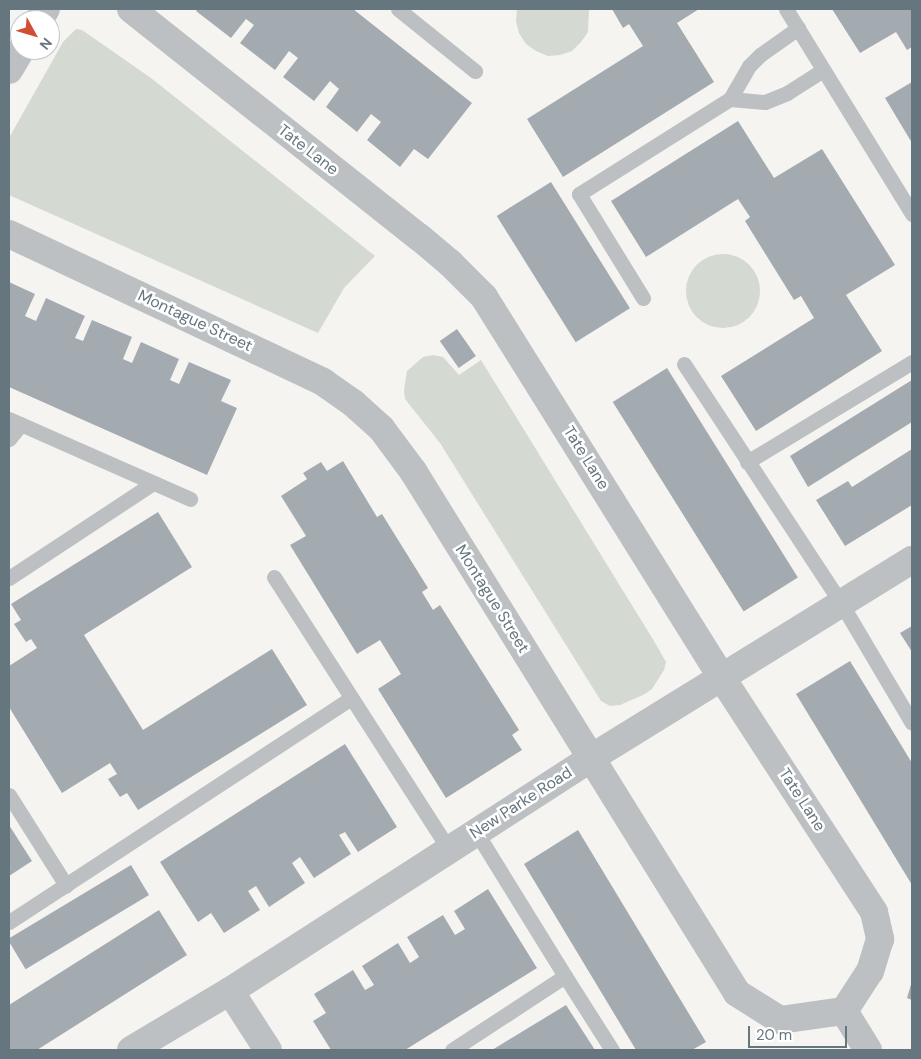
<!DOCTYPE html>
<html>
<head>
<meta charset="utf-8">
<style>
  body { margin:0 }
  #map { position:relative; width:921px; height:1059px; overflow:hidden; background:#f5f4f1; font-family:"DM Sans",sans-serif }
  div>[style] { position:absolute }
  .green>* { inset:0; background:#d4d9d1 }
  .round { border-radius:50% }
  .building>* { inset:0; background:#a4abb0; transform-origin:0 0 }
  .service>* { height:15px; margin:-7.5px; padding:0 7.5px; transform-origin:7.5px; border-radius:7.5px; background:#bcc0c3 }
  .minor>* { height:28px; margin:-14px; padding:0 14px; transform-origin:14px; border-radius:14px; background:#bcc0c3 }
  span { translate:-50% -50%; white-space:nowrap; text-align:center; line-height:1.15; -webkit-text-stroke:5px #fff; paint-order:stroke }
  .street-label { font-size:16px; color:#66767f }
  .frame { position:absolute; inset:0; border:10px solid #66767f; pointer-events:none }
  .north { position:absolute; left:10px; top:10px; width:50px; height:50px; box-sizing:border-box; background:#fff; border:1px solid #c2c8cc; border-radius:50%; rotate:129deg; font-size:14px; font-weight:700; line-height:20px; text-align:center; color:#66767f }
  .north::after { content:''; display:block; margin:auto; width:18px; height:22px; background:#d14e34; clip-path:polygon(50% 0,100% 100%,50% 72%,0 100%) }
  .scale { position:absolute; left:748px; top:1026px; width:99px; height:22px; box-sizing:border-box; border:2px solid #66767f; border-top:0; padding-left:6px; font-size:15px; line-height:18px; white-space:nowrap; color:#66767f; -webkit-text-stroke:4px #fff; paint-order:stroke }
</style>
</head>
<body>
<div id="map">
  <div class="green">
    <div style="clip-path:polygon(517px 9px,589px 9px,588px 32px,581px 42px,572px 51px,560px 55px,548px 56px,536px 51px,526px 44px,519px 33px,516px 21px)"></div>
    <div style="clip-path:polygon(76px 29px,82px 30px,151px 78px,375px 256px,344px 288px,318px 333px,9px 195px,9px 138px,63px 42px)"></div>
    <div class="round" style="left:686px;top:254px;width:74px;height:74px"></div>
    <div style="clip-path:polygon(433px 355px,443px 357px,459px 375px,481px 360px,654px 641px,666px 662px,664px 670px,652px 689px,643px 695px,620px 705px,610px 706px,601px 701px,440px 443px,405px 399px,404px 390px,407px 371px,423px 357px)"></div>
  </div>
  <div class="building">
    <div style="clip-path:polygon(198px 9px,353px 9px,472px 103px,428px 159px,414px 149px,400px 167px,367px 140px,381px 122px,371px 114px,357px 132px,326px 107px,339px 89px,330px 81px,314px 101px,283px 77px,298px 58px,289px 51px,275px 70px,240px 43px,254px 25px,246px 19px,231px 38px,196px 11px)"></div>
    <div style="clip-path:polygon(612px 9px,699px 9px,677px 23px,714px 82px,563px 177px,527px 119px,643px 46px,629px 24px,623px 28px)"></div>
    <div style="clip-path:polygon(832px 9px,912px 9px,912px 47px,907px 50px,896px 32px,860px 53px)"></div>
    <div style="clip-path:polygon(912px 82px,912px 143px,885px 98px)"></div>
    <div style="clip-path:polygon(738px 121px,774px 178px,822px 149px,895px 265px,846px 295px,882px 351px,756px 431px,721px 376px,814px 318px,801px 296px,794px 300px,745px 221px,750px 217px,738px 199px,646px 257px,611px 201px)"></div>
    <div style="left:551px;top:182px;width:149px;height:64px;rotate:58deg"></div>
    <div style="clip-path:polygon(9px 282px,35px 294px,25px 316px,36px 321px,46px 298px,85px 316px,75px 338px,83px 341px,92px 320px,132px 337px,123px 359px,132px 363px,141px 342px,179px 359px,170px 380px,179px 384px,189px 362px,231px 380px,221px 401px,237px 408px,207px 475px,9px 387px)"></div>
    <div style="left:457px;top:329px;width:33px;height:21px;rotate:55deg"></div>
    <div style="left:667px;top:368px;width:247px;height:64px;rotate:58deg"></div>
    <div style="clip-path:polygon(912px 380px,912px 422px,808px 487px,790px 456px)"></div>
    <div style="clip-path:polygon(912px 449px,912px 505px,845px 546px,816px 500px,848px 481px,852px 487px)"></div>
    <div style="clip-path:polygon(343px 461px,377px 517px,382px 514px,428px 588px,422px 592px,433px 610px,440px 605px,519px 730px,512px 735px,522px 750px,446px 798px,378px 689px,401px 674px,380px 640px,357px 654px,290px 545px,306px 536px,281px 496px,307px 479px,303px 473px,321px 462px,327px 471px)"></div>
    <div style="clip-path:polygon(158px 512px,192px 567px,84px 635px,143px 730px,272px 649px,307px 705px,138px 810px,127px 793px,120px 797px,108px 779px,117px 774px,110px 763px,62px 793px,9px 707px,9px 666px,37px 648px,31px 639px,26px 642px,14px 624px,21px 620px,11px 604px)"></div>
    <div style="clip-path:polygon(912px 626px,912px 652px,900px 633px)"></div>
    <div style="clip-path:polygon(850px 661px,912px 763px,912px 885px,796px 694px)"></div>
    <div style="clip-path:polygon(345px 744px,397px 827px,358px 852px,345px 832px,339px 835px,351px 854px,314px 878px,300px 857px,292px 863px,305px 883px,269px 907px,256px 886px,248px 891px,260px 910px,224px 933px,211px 913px,198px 922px,160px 862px)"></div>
    <div style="clip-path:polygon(9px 825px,32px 861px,9px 876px)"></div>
    <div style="clip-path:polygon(578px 830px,706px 1042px,692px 1050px,636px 1050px,524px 864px)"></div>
    <div style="left:131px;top:865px;width:35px;height:144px;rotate:59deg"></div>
    <div style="clip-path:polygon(488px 889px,537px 968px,405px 1050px,331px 1050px,313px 1021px,326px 1013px,314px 994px,353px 970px,365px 990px,374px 985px,362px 966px,398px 943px,410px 963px,419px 957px,407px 937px,443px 915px,455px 935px,465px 929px,454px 911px)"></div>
    <div style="clip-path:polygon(159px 910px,187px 955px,37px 1050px,9px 1050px,9px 1005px)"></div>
    <div style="clip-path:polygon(912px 981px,912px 1000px,907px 998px)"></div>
    <div style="clip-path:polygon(566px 1005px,595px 1050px,492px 1050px)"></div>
  </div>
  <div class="service">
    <div style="left:398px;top:9px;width:99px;rotate:38.8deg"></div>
    <div style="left:786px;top:9px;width:241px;rotate:58.4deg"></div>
    <div style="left:730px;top:99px;width:38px;rotate:-60deg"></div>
    <div style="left:749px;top:66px;width:16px;rotate:-45deg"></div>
    <div style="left:760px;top:55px;width:47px;rotate:-35.4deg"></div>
    <div style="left:643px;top:298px;width:122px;rotate:-121.6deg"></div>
    <div style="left:579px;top:194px;width:178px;rotate:-32.2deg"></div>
    <div style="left:730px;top:99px;width:35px;rotate:5deg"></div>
    <div style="left:765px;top:102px;width:24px;rotate:-22deg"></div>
    <div style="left:787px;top:93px;width:43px;rotate:-32.6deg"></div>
    <div style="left:684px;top:364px;width:286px;rotate:56.7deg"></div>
    <div style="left:841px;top:603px;width:139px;rotate:59.4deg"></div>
    <div style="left:9px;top:419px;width:198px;rotate:23.8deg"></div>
    <div style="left:9px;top:439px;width:19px;rotate:-51deg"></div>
    <div style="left:747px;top:462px;width:193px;rotate:-31.2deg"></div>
    <div style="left:274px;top:577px;width:324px;rotate:57.3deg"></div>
    <div style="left:9px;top:578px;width:173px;rotate:-33.4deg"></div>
    <div style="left:9px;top:795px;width:107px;rotate:57.7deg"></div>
    <div style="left:9px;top:922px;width:409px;rotate:-33.2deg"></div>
    <div style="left:565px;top:976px;width:88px;rotate:57.6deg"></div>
    <div style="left:452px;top:1050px;width:135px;rotate:-33.2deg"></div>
    <div style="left:565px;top:976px;width:169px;rotate:-121.7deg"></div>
  </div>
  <div class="minor">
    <div style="left:131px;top:9px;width:367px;rotate:38.4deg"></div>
    <div style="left:419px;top:237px;width:40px;rotate:40deg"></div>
    <div style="left:450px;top:263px;width:48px;rotate:45deg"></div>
    <div style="left:484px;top:297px;width:449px;rotate:58deg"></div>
    <div style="left:722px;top:678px;width:279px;rotate:57deg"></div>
    <div style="left:874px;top:912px;width:28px;rotate:77deg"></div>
    <div style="left:880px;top:939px;width:34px;rotate:107deg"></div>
    <div style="left:870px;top:971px;width:48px;rotate:123deg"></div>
    <div style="left:39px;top:20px;width:13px;rotate:-58deg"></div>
    <div style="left:9px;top:70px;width:23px;rotate:-59deg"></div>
    <div style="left:9px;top:234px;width:347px;rotate:25.2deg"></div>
    <div style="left:323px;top:382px;width:37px;rotate:35deg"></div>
    <div style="left:353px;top:403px;width:38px;rotate:42deg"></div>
    <div style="left:381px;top:428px;width:54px;rotate:53.3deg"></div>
    <div style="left:413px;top:471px;width:614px;rotate:58.17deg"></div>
    <div style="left:737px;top:993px;width:51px;rotate:32.1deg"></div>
    <div style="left:780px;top:1020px;width:65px;rotate:-8deg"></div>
    <div style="left:230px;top:991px;width:70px;rotate:57.2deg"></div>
    <div style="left:844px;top:1011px;width:46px;rotate:58.4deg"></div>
    <div style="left:131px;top:1050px;width:115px;rotate:-30.8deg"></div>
    <div style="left:230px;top:991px;width:430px;rotate:-32.8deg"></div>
    <div style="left:591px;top:758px;width:377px;rotate:-31.7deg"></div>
  </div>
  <div class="street-label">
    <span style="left:308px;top:150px;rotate:38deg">Tate Lane</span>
    <span style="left:195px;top:321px;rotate:25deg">Montague Street</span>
    <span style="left:586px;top:458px;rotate:58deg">Tate Lane</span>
    <span style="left:492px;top:599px;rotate:58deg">Montague Street</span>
    <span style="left:802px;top:800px;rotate:57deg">Tate Lane</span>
    <span style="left:521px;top:803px;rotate:-33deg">New Parke Road</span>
  </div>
  <div class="frame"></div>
  <div class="north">N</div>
  <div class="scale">20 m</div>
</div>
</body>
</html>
